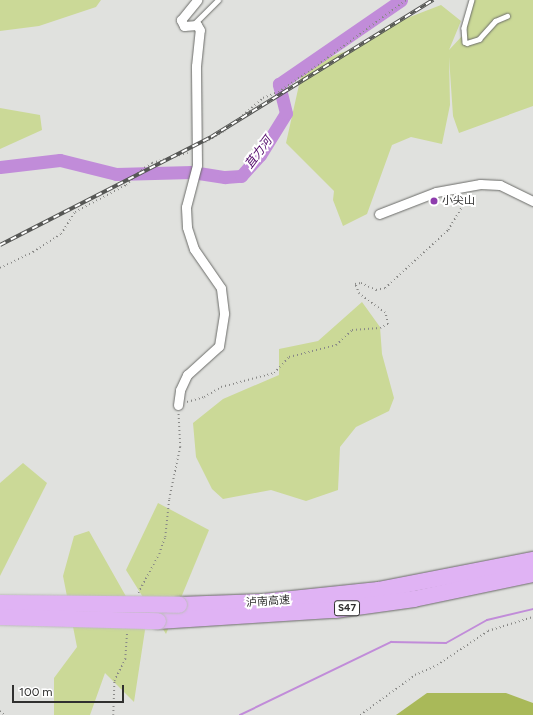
<!DOCTYPE html>
<html>
<head>
<meta charset="utf-8">
<style>
  body { margin:0 }
  #map { position:relative; width:533px; height:715px; overflow:hidden; background:#e0e1de; font-family:Figtree,"Noto Sans SC",sans-serif }
  div>[style] { position:absolute }
  .green>* { inset:0; background:#cbd997 }
  .forest>* { inset:0; background:#a9b959 }
  .stream>* { height:2px; margin:-1px; padding:0 1px; transform-origin:1px; border-radius:1px; background:#c18cd9 }
  .river>* { height:13px; margin:-6.5px; padding:0 6.5px; transform-origin:6.5px; border-radius:6.5px; background:#c18cd9 }
  .path>* { height:1.5px; margin-top:-0.75px; transform-origin:0; background:repeating-linear-gradient(90deg,#898987 0 1px,transparent 0 4px) }
  .roads { filter:drop-shadow(0 0 1px #6a6b68) drop-shadow(0 0 1px #6a6b68) }
  .service>* { height:4.5px; margin:-2.25px; padding:0 2.25px; transform-origin:2.25px; border-radius:2.25px; background:#fff }
  .minor>* { height:9px; margin:-4.5px; padding:0 4.5px; transform-origin:4.5px; border-radius:4.5px; background:#fff }
  .motorway>* { height:16px; margin:-8px; padding:0 8px; transform-origin:8px; border-radius:8px; background:#e0b3f4 }
  .rail>* { height:3.5px; margin-top:-1.75px; transform-origin:0; background:repeating-linear-gradient(90deg,#fff 0 6px,#565755 0 12px); box-sizing:border-box; border-block:1px solid #565755 }
  .bridges { filter:drop-shadow(0 0 1px #bdbdbc) drop-shadow(0 0 1px #bdbdbc) }
  .motorway-bridge>* { height:16px; margin:-8px; padding:0 8px; transform-origin:8px; border-radius:8px; background:#e0b3f4 }
  .dots>* { width:11px; height:11px; translate:-50% -50%; box-sizing:border-box; border:2px solid #fff; border-radius:50% }
  span { translate:-50% -50%; white-space:nowrap; text-align:center; line-height:1.15; -webkit-text-stroke:4px #fff; paint-order:stroke }
  .shield-label span { padding:1px 3px; background:#fff; border:1px solid; border-radius:3px; -webkit-text-stroke-width:0 }
  .shield-label { font-size:10px; color:#30302f; font-weight:700 }
  .poi-label { font-size:11px; color:#30302f }
  .left { translate:0 -50%; text-align:left }
  .street-label { font-size:11px; color:#30302f }
  .water-label { font-size:12px; color:#510869; font-style:italic }
  .scale { position:absolute; left:12px; top:685px; width:112px; height:18px; box-sizing:border-box; border:2px solid #30302f; border-top:0; padding-left:5px; font-size:12px; line-height:14px; white-space:nowrap; color:#30302f; -webkit-text-stroke:3px #fff; paint-order:stroke }
</style>
</head>
<body>
<div id="map">
  <div class="green">
    <div style="clip-path:polygon(0 0,101px 0,96px 7px,39px 26px,0 31px)"></div>
    <div style="clip-path:polygon(474px 0,533px 0,533px 106px,459px 133px,453px 116px,449px 57px,450px 105px,442px 144px,411px 137px,392px 145px,367px 214px,343px 226px,333px 200px,334px 191px,286px 143px,303px 67px,360px 46px,389px 25px,441px 5px,461px 21px,449px 50px,463px 35px)"></div>
    <div style="clip-path:polygon(0 108px,40px 115px,42px 130px,0 149px)"></div>
    <div style="clip-path:polygon(362px 302px,380px 327px,382px 354px,394px 398px,389px 411px,356px 427px,340px 447px,338px 490px,306px 501px,271px 490px,223px 499px,212px 489px,196px 457px,193px 423px,223px 399px,279px 375px,279px 349px,318px 341px)"></div>
    <div style="clip-path:polygon(23px 463px,47px 483px,0 576px,0 483px)"></div>
    <div style="clip-path:polygon(158px 503px,209px 530px,166px 634px,126px 570px)"></div>
    <div style="clip-path:polygon(89px 531px,145px 630px,134px 702px,105px 673px,90px 715px,54px 715px,54px 678px,77px 647px,63px 576px,74px 536px)"></div>
  </div>
  <div class="forest">
    <div style="clip-path:polygon(427px 693px,506px 693px,533px 703px,533px 715px,396px 715px)"></div>
  </div>
  <div class="stream">
    <div style="left:240px;top:715px;width:168px;rotate:-25.8deg"></div>
    <div style="left:391px;top:642px;width:55px;rotate:1deg"></div>
    <div style="left:446px;top:643px;width:47px;rotate:-29.3deg"></div>
    <div style="left:487px;top:620px;width:47px;rotate:-13.4deg"></div>
  </div>
  <div class="river">
    <div style="left:0;top:167px;width:60px;rotate:-6.7deg"></div>
    <div style="left:60px;top:160px;width:58px;rotate:14deg"></div>
    <div style="left:116px;top:174px;width:76px;rotate:-1.5deg"></div>
    <div style="left:192px;top:172px;width:33px;rotate:9deg"></div>
    <div style="left:225px;top:177px;width:16px;rotate:-4deg"></div>
    <div style="left:241px;top:176px;width:28px;rotate:-48deg"></div>
    <div style="left:260px;top:155px;width:49px;rotate:-58.2deg"></div>
    <div style="left:286px;top:113px;width:30px;rotate:-104deg"></div>
    <div style="left:279px;top:84px;width:148px;rotate:-34.5deg"></div>
  </div>
  <div class="path">
    <div style="left:205px;top:142px;width:22px;rotate:-30deg"></div>
    <div style="left:224px;top:131px;width:51px;rotate:-40.2deg"></div>
    <div style="left:263px;top:98px;width:16px;rotate:-22deg"></div>
    <div style="left:278px;top:92px;width:36px;rotate:-34deg"></div>
    <div style="left:308px;top:72px;width:122px;rotate:-36.3deg"></div>
    <div style="left:0;top:268px;width:37px;rotate:-26deg"></div>
    <div style="left:33px;top:252px;width:33px;rotate:-33deg"></div>
    <div style="left:61px;top:234px;width:26px;rotate:-58deg"></div>
    <div style="left:75px;top:212px;width:58px;rotate:-27.9deg"></div>
    <div style="left:126px;top:185px;width:21px;rotate:-45deg"></div>
    <div style="left:141px;top:170px;width:13px;rotate:-32deg"></div>
    <div style="left:152px;top:163px;width:37px;rotate:-16deg"></div>
    <div style="left:187px;top:402px;width:18px;rotate:-16deg"></div>
    <div style="left:204px;top:397px;width:20px;rotate:-30deg"></div>
    <div style="left:221px;top:387px;width:55px;rotate:-14.8deg"></div>
    <div style="left:274px;top:373px;width:22px;rotate:-47deg"></div>
    <div style="left:289px;top:357px;width:49px;rotate:-14.3deg"></div>
    <div style="left:336px;top:345px;width:22px;rotate:-43deg"></div>
    <div style="left:352px;top:330px;width:28px;rotate:-4deg"></div>
    <div style="left:380px;top:328px;width:9px;rotate:-27deg"></div>
    <div style="left:388px;top:324px;width:11px;rotate:-105deg"></div>
    <div style="left:385px;top:313px;width:32px;rotate:-144deg"></div>
    <div style="left:359px;top:294px;width:11px;rotate:-112deg"></div>
    <div style="left:355px;top:284px;width:6px;rotate:-9deg"></div>
    <div style="left:361px;top:283px;width:17px;rotate:25deg"></div>
    <div style="left:376px;top:290px;width:9px;rotate:-13deg"></div>
    <div style="left:385px;top:288px;width:86px;rotate:-42.6deg"></div>
    <div style="left:448px;top:230px;width:41px;rotate:-59deg"></div>
    <div style="left:138px;top:593px;width:44px;rotate:-61.7deg"></div>
    <div style="left:159px;top:554px;width:18px;rotate:-71deg"></div>
    <div style="left:165px;top:537px;width:38px;rotate:-84deg"></div>
    <div style="left:169px;top:499px;width:53px;rotate:-78.1deg"></div>
    <div style="left:180px;top:447px;width:34px;rotate:-93deg"></div>
    <div style="left:0;top:711px;width:6px;rotate:39deg"></div>
    <div style="left:113px;top:715px;width:34px;rotate:-88deg"></div>
    <div style="left:114px;top:681px;width:25px;rotate:-63deg"></div>
    <div style="left:125px;top:659px;width:27px;rotate:-86deg"></div>
    <div style="left:360px;top:715px;width:68px;rotate:-36deg"></div>
    <div style="left:415px;top:675px;width:24px;rotate:-24deg"></div>
    <div style="left:437px;top:665px;width:61px;rotate:-33.7deg"></div>
    <div style="left:488px;top:631px;width:47px;rotate:-17.3deg"></div>
  </div>
  <div class="roads">
    <div class="service">
      <div style="left:472px;top:0;width:29px;rotate:106deg"></div>
      <div style="left:464px;top:28px;width:14px;rotate:86deg"></div>
      <div style="left:465px;top:42px;width:2px;rotate:27deg"></div>
      <div style="left:467px;top:43px;width:13px;rotate:-18deg"></div>
      <div style="left:479px;top:39px;width:24px;rotate:-48deg"></div>
      <div style="left:495px;top:21px;width:13px;rotate:-23deg"></div>
      <div style="left:194px;top:24px;width:34px;rotate:-45deg"></div>
    </div>
    <div class="minor">
      <div style="left:379px;top:214px;width:61px;rotate:-21.1deg"></div>
      <div style="left:436px;top:192px;width:45px;rotate:-10.3deg"></div>
      <div style="left:480px;top:184px;width:20px;rotate:3deg"></div>
      <div style="left:500px;top:185px;width:37px;rotate:26deg"></div>
      <div style="left:178px;top:405px;width:15px;rotate:-82deg"></div>
      <div style="left:180px;top:390px;width:17px;rotate:-65deg"></div>
      <div style="left:187px;top:375px;width:43px;rotate:-42.2deg"></div>
      <div style="left:219px;top:346px;width:33px;rotate:-81deg"></div>
      <div style="left:224px;top:313px;width:25px;rotate:-97deg"></div>
      <div style="left:221px;top:288px;width:47px;rotate:-124.7deg"></div>
      <div style="left:194px;top:249px;width:23px;rotate:-108deg"></div>
      <div style="left:187px;top:227px;width:20px;rotate:-93deg"></div>
      <div style="left:186px;top:207px;width:43px;rotate:-75.3deg"></div>
      <div style="left:197px;top:165px;width:99px;rotate:-90.6deg"></div>
      <div style="left:196px;top:66px;width:36px;rotate:-84deg"></div>
      <div style="left:200px;top:30px;width:6px;rotate:-121deg"></div>
      <div style="left:197px;top:25px;width:13px;rotate:176deg"></div>
      <div style="left:184px;top:26px;width:7px;rotate:-117deg"></div>
      <div style="left:181px;top:20px;width:26px;rotate:-51deg"></div>
    </div>
    <div class="motorway">
      <div style="left:179px;top:605px;width:84px;rotate:-2deg"></div>
      <div style="left:263px;top:602px;width:116px;rotate:-6deg"></div>
      <div style="left:378px;top:590px;width:158px;rotate:-11deg"></div>
      <div style="left:158px;top:621px;width:177px;rotate:-3.6deg"></div>
      <div style="left:335px;top:610px;width:80px;rotate:-7.9deg"></div>
      <div style="left:414px;top:599px;width:122px;rotate:-11.9deg"></div>
    </div>
  </div>
  <div class="rail">
    <div style="left:0;top:245px;width:237px;rotate:-27.1deg"></div>
    <div style="left:211px;top:137px;width:261px;rotate:-31.7deg"></div>
  </div>
  <div class="bridges">
    <div class="motorway-bridge">
      <div style="left:0;top:603px;width:179px;rotate:0.6deg"></div>
      <div style="left:0;top:617px;width:158px;rotate:1.5deg"></div>
    </div>
  </div>
  <div class="dots">
    <div style="left:434px;top:201px;background:#8e3dad"></div>
  </div>
  <div class="shield-label">
    <span style="left:347px;top:608px">S47</span>
  </div>
  <div class="poi-label">
    <span class="left" style="left:442px;top:201px">小尖山</span>
  </div>
  <div class="street-label">
    <span style="left:268px;top:602px;rotate:-4deg">泸南高速</span>
  </div>
  <div class="water-label">
    <span style="left:259px;top:153px;rotate:-53deg">苴力河</span>
  </div>
  <div class="scale">100 m</div>
</div>
</body>
</html>
